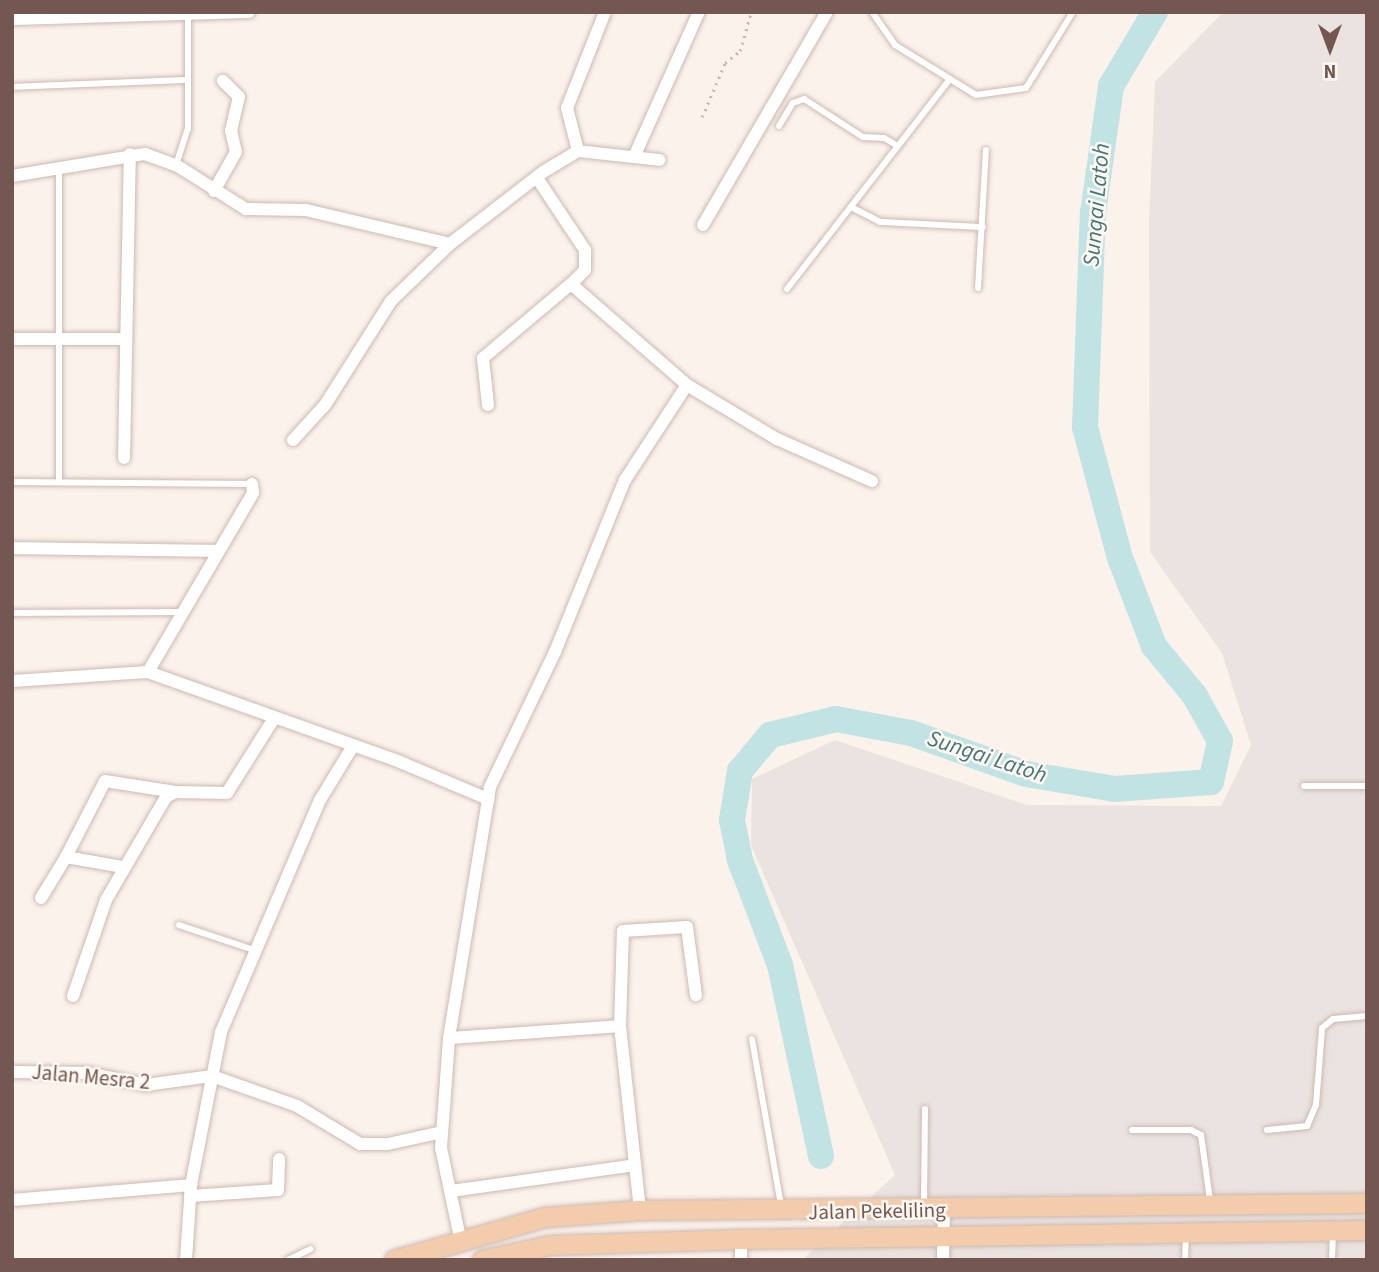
<!DOCTYPE html>
<html>
<head>
<meta charset="utf-8">
<style>
  body { margin:0 }
  #map { position:relative; width:1379px; height:1272px; overflow:hidden; background:#fbf2eb; font-family:"Source Sans 3",sans-serif }
  div>[style] { position:absolute }
  .industrial>* { inset:0; background:#ebe3e0 }
  .river>* { height:26px; margin:-13px; padding:0 13px; transform-origin:13px; border-radius:13px; background:#c1e3e3 }
  .path>* { height:2.5px; margin-top:-1.25px; transform-origin:0; background:repeating-linear-gradient(90deg,#d3b2a8 0 2px,transparent 0 7px) }
  .roads { filter:drop-shadow(0 0 2px #ccb9b2) drop-shadow(0 0 2px #ccb9b2) }
  .lane>* { height:6px; margin:-3px; padding:0 3px; transform-origin:3px; border-radius:3px; background:#fff }
  .street>* { height:12px; margin:-6px; padding:0 6px; transform-origin:6px; border-radius:6px; background:#fff }
  .primary>* { height:19px; margin:-9.5px; padding:0 9.5px; transform-origin:9.5px; border-radius:9.5px; background:#f2ccab }
  span { translate:-50% -50%; white-space:nowrap; text-align:center; line-height:1.15; -webkit-text-stroke:5px #fef7f2; paint-order:stroke }
  .street-label { font-size:21px; color:#745750 }
  .water-label { font-size:23px; color:#457777; font-style:italic }
  .frame { position:absolute; inset:0; border:14px solid #745750; pointer-events:none }
  .north { position:absolute; left:1295px; top:14px; width:70px; height:70px; -webkit-text-stroke:5px #fef7f2; paint-order:stroke; rotate:180deg; font-size:19px; font-weight:700; line-height:28px; text-align:center; color:#745750 }
  .north::after { content:''; display:block; margin:auto; width:24px; height:32px; background:#745750; clip-path:polygon(50% 0,100% 100%,50% 72%,0 100%) }
</style>
</head>
<body>
<div id="map">
  <div class="industrial">
    <div style="clip-path:polygon(1223px 12px,1367px 12px,1367px 1260px,802px 1260px,895px 1175px,751px 845px,752px 779px,835px 740px,1027px 805px,1221px 806px,1251px 745px,1222px 653px,1150px 552px,1149px 222px,1155px 82px)"></div>
  </div>
  <div class="river">
    <div style="left:821px;top:1156px;width:195px;rotate:-102.1deg"></div>
    <div style="left:780px;top:965px;width:112px;rotate:-110.9deg"></div>
    <div style="left:740px;top:860px;width:41px;rotate:-101.3deg"></div>
    <div style="left:732px;top:820px;width:50px;rotate:-80.7deg"></div>
    <div style="left:740px;top:771px;width:47px;rotate:-50.2deg"></div>
    <div style="left:770px;top:735px;width:68px;rotate:-13.6deg"></div>
    <div style="left:836px;top:719px;width:76px;rotate:10.6deg"></div>
    <div style="left:911px;top:733px;width:122px;rotate:19.6deg"></div>
    <div style="left:1026px;top:774px;width:90px;rotate:9.6deg"></div>
    <div style="left:1115px;top:789px;width:96px;rotate:-4.2deg"></div>
    <div style="left:1211px;top:782px;width:42px;rotate:-77.6deg"></div>
    <div style="left:1220px;top:741px;width:51px;rotate:-119.1deg"></div>
    <div style="left:1195px;top:696px;width:65px;rotate:-129.4deg"></div>
    <div style="left:1154px;top:646px;width:94px;rotate:-111.1deg"></div>
    <div style="left:1120px;top:558px;width:136px;rotate:-105deg"></div>
    <div style="left:1085px;top:427px;width:214px;rotate:-87.9deg"></div>
    <div style="left:1093px;top:213px;width:128px;rotate:-81.9deg"></div>
    <div style="left:1111px;top:86px;width:86px;rotate:-59.3deg"></div>
  </div>
  <div class="path">
    <div style="left:702px;top:117px;width:59px;rotate:-66.9deg"></div>
    <div style="left:725px;top:63px;width:19px;rotate:-39deg"></div>
    <div style="left:740px;top:51px;width:41px;rotate:-74.2deg"></div>
  </div>
  <div class="roads">
    <div class="lane">
      <div style="left:872px;top:12px;width:40px;rotate:55.1deg"></div>
      <div style="left:895px;top:45px;width:95px;rotate:31.7deg"></div>
      <div style="left:976px;top:95px;width:50px;rotate:-8deg"></div>
      <div style="left:1026px;top:88px;width:89px;rotate:-58.3deg"></div>
      <div style="left:12px;top:87px;width:176px;rotate:-2.3deg"></div>
      <div style="left:779px;top:126px;width:27px;rotate:-59deg"></div>
      <div style="left:793px;top:103px;width:12px;rotate:-20deg"></div>
      <div style="left:804px;top:99px;width:70px;rotate:32.8deg"></div>
      <div style="left:863px;top:137px;width:21px;rotate:3deg"></div>
      <div style="left:884px;top:138px;width:16px;rotate:30deg"></div>
      <div style="left:176px;top:165px;width:38px;rotate:-72deg"></div>
      <div style="left:188px;top:129px;width:114px;rotate:-90deg"></div>
      <div style="left:59px;top:169px;width:313px;rotate:90deg"></div>
      <div style="left:851px;top:207px;width:33px;rotate:27deg"></div>
      <div style="left:880px;top:222px;width:103px;rotate:2.8deg"></div>
      <div style="left:978px;top:288px;width:138px;rotate:-86.7deg"></div>
      <div style="left:787px;top:289px;width:266px;rotate:-52.2deg"></div>
      <div style="left:12px;top:482px;width:239px;rotate:0.5deg"></div>
      <div style="left:12px;top:613px;width:170px;rotate:-0.3deg"></div>
      <div style="left:1304px;top:786px;width:63px"></div>
      <div style="left:179px;top:925px;width:82px;rotate:18.4deg"></div>
      <div style="left:752px;top:1039px;width:169px;rotate:80.1deg"></div>
      <div style="left:1132px;top:1130px;width:59px"></div>
      <div style="left:1191px;top:1130px;width:11px;rotate:27deg"></div>
      <div style="left:1201px;top:1135px;width:66px;rotate:82.1deg"></div>
      <div style="left:1267px;top:1130px;width:40px;rotate:-5.7deg"></div>
      <div style="left:1307px;top:1126px;width:23px;rotate:-67deg"></div>
      <div style="left:1316px;top:1105px;width:77px;rotate:-85.5deg"></div>
      <div style="left:1322px;top:1028px;width:14px;rotate:-39deg"></div>
      <div style="left:1333px;top:1019px;width:34px;rotate:-5deg"></div>
      <div style="left:924px;top:1205px;width:96px;rotate:-89.4deg"></div>
      <div style="left:288px;top:1260px;width:25px;rotate:-26deg"></div>
      <div style="left:1185px;top:1260px;width:26px;rotate:-88deg"></div>
      <div style="left:1332px;top:1260px;width:28px;rotate:-88deg"></div>
    </div>
    <div class="street">
      <div style="left:12px;top:19px;width:237px;rotate:-1.7deg"></div>
      <div style="left:578px;top:151px;width:44px;rotate:-104.3deg"></div>
      <div style="left:567px;top:108px;width:103px;rotate:-68.4deg"></div>
      <div style="left:634px;top:157px;width:159px;rotate:-65.9deg"></div>
      <div style="left:12px;top:176px;width:135px;rotate:-9.4deg"></div>
      <div style="left:145px;top:154px;width:33px;rotate:20deg"></div>
      <div style="left:176px;top:165px;width:83px;rotate:32.2deg"></div>
      <div style="left:246px;top:209px;width:60px;rotate:1deg"></div>
      <div style="left:306px;top:210px;width:148px;rotate:13.3deg"></div>
      <div style="left:537px;top:178px;width:87px;rotate:56.3deg"></div>
      <div style="left:585px;top:250px;width:20px;rotate:90deg"></div>
      <div style="left:585px;top:270px;width:20px;rotate:135deg"></div>
      <div style="left:571px;top:284px;width:154px;rotate:41deg"></div>
      <div style="left:687px;top:385px;width:105px;rotate:31deg"></div>
      <div style="left:777px;top:439px;width:104px;rotate:23.9deg"></div>
      <div style="left:214px;top:191px;width:45px;rotate:-60.6deg"></div>
      <div style="left:236px;top:152px;width:22px;rotate:-103deg"></div>
      <div style="left:231px;top:131px;width:35px;rotate:-77deg"></div>
      <div style="left:239px;top:97px;width:23px;rotate:-135deg"></div>
      <div style="left:703px;top:225px;width:246px;rotate:-59.8deg"></div>
      <div style="left:12px;top:339px;width:114px"></div>
      <div style="left:488px;top:405px;width:47px;rotate:-96.1deg"></div>
      <div style="left:483px;top:358px;width:115px;rotate:-40.1deg"></div>
      <div style="left:293px;top:440px;width:47px;rotate:-47.6deg"></div>
      <div style="left:325px;top:405px;width:123px;rotate:-57.6deg"></div>
      <div style="left:391px;top:301px;width:82px;rotate:-44deg"></div>
      <div style="left:450px;top:244px;width:118px;rotate:-37.7deg"></div>
      <div style="left:543px;top:172px;width:41px;rotate:-31deg"></div>
      <div style="left:578px;top:151px;width:82px;rotate:6.3deg"></div>
      <div style="left:124px;top:458px;width:304px;rotate:-88.9deg"></div>
      <div style="left:12px;top:548px;width:206px;rotate:0.8deg"></div>
      <div style="left:148px;top:672px;width:208px;rotate:-59.6deg"></div>
      <div style="left:253px;top:493px;width:9px;rotate:-96deg"></div>
      <div style="left:12px;top:681px;width:136px;rotate:-3.8deg"></div>
      <div style="left:148px;top:672px;width:265px;rotate:19.6deg"></div>
      <div style="left:398px;top:761px;width:98px;rotate:22.9deg"></div>
      <div style="left:66px;top:857px;width:85px;rotate:-62.8deg"></div>
      <div style="left:105px;top:781px;width:71px;rotate:8.9deg"></div>
      <div style="left:41px;top:898px;width:48px;rotate:-58.6deg"></div>
      <div style="left:66px;top:857px;width:58px;rotate:10deg"></div>
      <div style="left:73px;top:996px;width:102px;rotate:-71deg"></div>
      <div style="left:106px;top:900px;width:119px;rotate:-59.8deg"></div>
      <div style="left:166px;top:797px;width:10px;rotate:-29deg"></div>
      <div style="left:175px;top:792px;width:52px;rotate:1.1deg"></div>
      <div style="left:227px;top:793px;width:86px;rotate:-57.8deg"></div>
      <div style="left:449px;top:1038px;width:171px;rotate:-4deg"></div>
      <div style="left:12px;top:1072px;width:75px;rotate:0.8deg"></div>
      <div style="left:87px;top:1073px;width:60px;rotate:11.5deg"></div>
      <div style="left:146px;top:1085px;width:67px;rotate:-7.8deg"></div>
      <div style="left:212px;top:1076px;width:90px;rotate:19.4deg"></div>
      <div style="left:297px;top:1106px;width:74px;rotate:31.1deg"></div>
      <div style="left:360px;top:1144px;width:28px"></div>
      <div style="left:388px;top:1144px;width:55px;rotate:-12.5deg"></div>
      <div style="left:451px;top:1191px;width:186px;rotate:-8deg"></div>
      <div style="left:190px;top:1196px;width:88px;rotate:-3.9deg"></div>
      <div style="left:278px;top:1190px;width:31px;rotate:-88deg"></div>
      <div style="left:12px;top:1200px;width:180px;rotate:-4.8deg"></div>
      <div style="left:640px;top:1210px;width:185px;rotate:-96.2deg"></div>
      <div style="left:620px;top:1026px;width:95px;rotate:-88.2deg"></div>
      <div style="left:623px;top:931px;width:64px;rotate:-3.6deg"></div>
      <div style="left:687px;top:927px;width:69px;rotate:82.5deg"></div>
      <div style="left:460px;top:1238px;width:92px;rotate:-101.9deg"></div>
      <div style="left:441px;top:1148px;width:110px;rotate:-85.8deg"></div>
      <div style="left:449px;top:1038px;width:254px;rotate:-80.7deg"></div>
      <div style="left:490px;top:787px;width:150px;rotate:-64.3deg"></div>
      <div style="left:555px;top:652px;width:186px;rotate:-67.9deg"></div>
      <div style="left:625px;top:480px;width:113px;rotate:-56.9deg"></div>
      <div style="left:741px;top:1239px;width:21px;rotate:90deg"></div>
      <div style="left:186px;top:1260px;width:75px;rotate:-86.2deg"></div>
      <div style="left:191px;top:1185px;width:156px;rotate:-78.9deg"></div>
      <div style="left:221px;top:1032px;width:252px;rotate:-66.9deg"></div>
      <div style="left:320px;top:800px;width:63px;rotate:-58.6deg"></div>
      <div style="left:943px;top:1260px;width:50px;rotate:-88.9deg"></div>
    </div>
    <div class="primary">
      <div style="left:394px;top:1260px;width:157px;rotate:-15.9deg"></div>
      <div style="left:545px;top:1217px;width:95px;rotate:-4.2deg"></div>
      <div style="left:640px;top:1210px;width:727px;rotate:-0.55deg"></div>
      <div style="left:482px;top:1260px;width:70px;rotate:-12.4deg"></div>
      <div style="left:550px;top:1245px;width:191px;rotate:-1.8deg"></div>
      <div style="left:741px;top:1239px;width:626px;rotate:-0.82deg"></div>
    </div>
  </div>
  <div class="street-label">
    <span style="left:91px;top:1077px;rotate:5deg">Jalan Mesra 2</span>
    <span style="left:877px;top:1211px;rotate:-1deg">Jalan Pekeliling</span>
  </div>
  <div class="water-label">
    <span style="left:1097px;top:205px;rotate:-85deg">Sungai Latoh</span>
    <span style="left:987px;top:757px;rotate:18deg">Sungai Latoh</span>
  </div>
  <div class="frame"></div>
  <div class="north">N</div>
</div>
</body>
</html>
